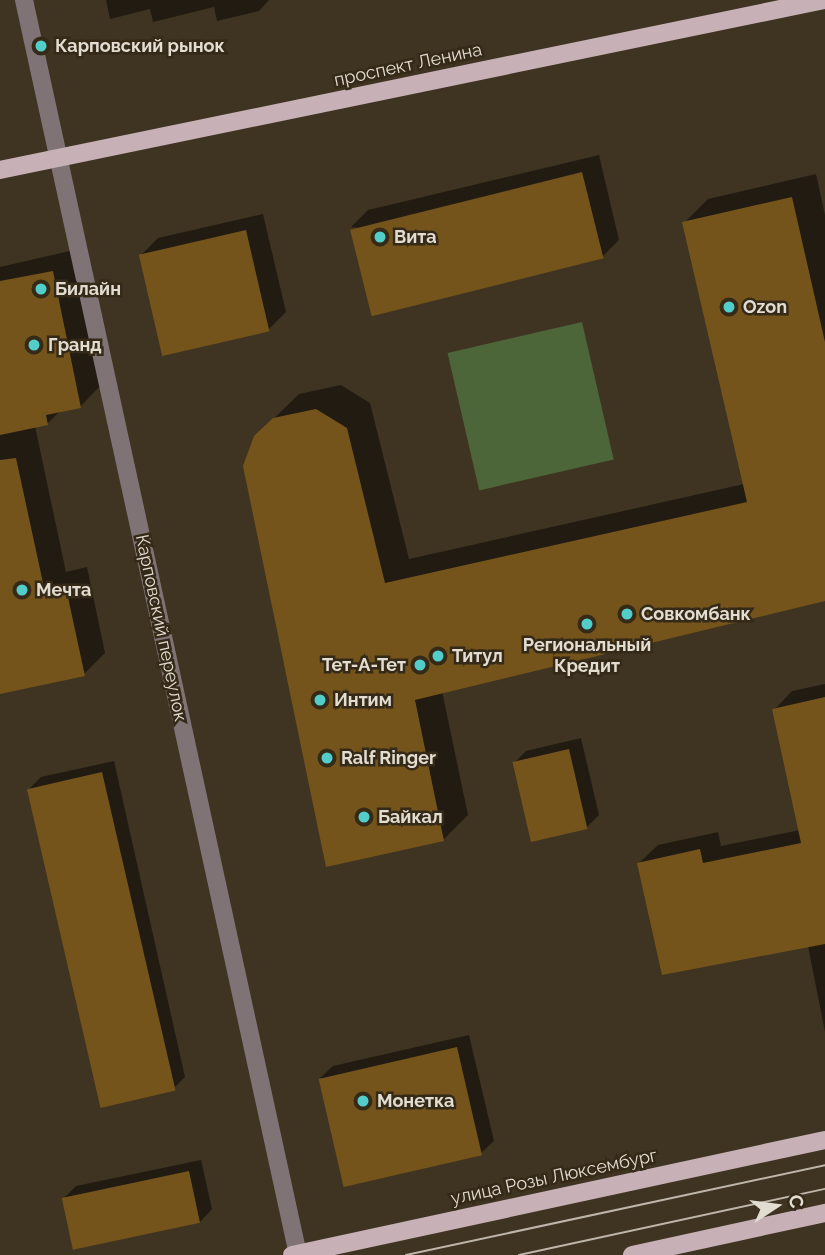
<!DOCTYPE html>
<html>
<head>
<meta charset="utf-8">
<style>
  body { margin:0 }
  #map { position:relative; width:825px; height:1255px; overflow:hidden; background:#3f3422; font-family:Raleway,sans-serif }
  div>[style] { position:absolute }
  .green>* { inset:0; background:#4c6539; transform-origin:0 0 }
  .shadow>* { inset:0; background:#0007 }
  .building>* { inset:0; background:#74541b; transform-origin:0 0 }
  .minor>* { height:18px; margin:-9px; padding:0 9px; transform-origin:9px; border-radius:9px; background:#7f7376 }
  .major>* { height:18px; margin:-9px; padding:0 9px; transform-origin:9px; border-radius:9px; background:#c7b0b6 }
  .tram>* { height:2px; margin:-1px; padding:0 1px; transform-origin:1px; border-radius:1px; background:#beb6aa }
  .dots>* { width:19px; height:19px; translate:-50% -50%; box-sizing:border-box; border:4px solid #352a18; border-radius:50% }
  span { translate:-50% -50%; white-space:nowrap; text-align:center; line-height:1.15; -webkit-text-stroke:5px #352a18; paint-order:stroke }
  .poi-label { font-size:18px; color:#e3dcd1; font-weight:700 }
  .left { translate:0 -50%; text-align:left }
  .right { translate:-100% -50%; text-align:right }
  .street-label { font-size:18px; color:#e3dcd1 }
  .north { position:absolute; left:741px; top:1171px; width:70px; height:70px; -webkit-text-stroke:5px #352a18; paint-order:stroke; rotate:77deg; font-size:19px; font-weight:700; line-height:28px; text-align:center; color:#e3dcd1 }
  .north::after { content:''; display:block; margin:auto; width:24px; height:32px; background:#e3dcd1; clip-path:polygon(50% 0,100% 100%,50% 72%,0 100%) }
</style>
</head>
<body>
<div id="map">
  <div class="green">
    <div style="left:582px;top:322px;width:141px;height:138px;rotate:77deg"></div>
  </div>
  <div class="shadow">
    <div style="clip-path:polygon(106px 0,269px 0,259px 11px,217px 21px,214px 7px,153px 22px,150px 9px,110px 19px)"></div>
    <div style="clip-path:polygon(599px 155px,619px 240px,602px 257px,351px 227px,368px 210px)"></div>
    <div style="clip-path:polygon(816px 174px,825px 215px,825px 600px,442px 691px,468px 815px,444px 839px,255px 437px,299px 394px,341px 385px,370px 403px,409px 559px,744px 484px,684px 223px,708px 199px)"></div>
    <div style="clip-path:polygon(263px 214px,286px 312px,269px 329px,141px 255px,158px 238px)"></div>
    <div style="clip-path:polygon(74px 250px,101px 385px,80px 407px,60px 411px,48px 423px,35px 426px,66px 572px,87px 567px,105px 653px,84px 674px,0 692px,0 267px)"></div>
    <div style="clip-path:polygon(825px 684px,825px 1032px,808px 946px,639px 863px,658px 845px,718px 832px,721px 846px,800px 830px,774px 710px,792px 691px)"></div>
    <div style="clip-path:polygon(581px 738px,599px 815px,586px 828px,514px 763px,526px 751px)"></div>
    <div style="clip-path:polygon(114px 761px,185px 1077px,172px 1090px,29px 789px,41px 777px)"></div>
    <div style="clip-path:polygon(469px 1035px,494px 1141px,481px 1153px,320px 1078px,333px 1066px)"></div>
    <div style="clip-path:polygon(201px 1160px,212px 1209px,200px 1222px,64px 1198px,76px 1186px)"></div>
  </div>
  <div class="building">
    <div style="left:582px;top:172px;width:89px;height:239px;rotate:76deg"></div>
    <div style="clip-path:polygon(792px 197px,825px 342px,825px 601px,415px 700px,444px 841px,326px 867px,243px 466px,254px 436px,273px 418px,316px 409px,347px 428px,385px 583px,747px 502px,682px 222px)"></div>
    <div style="left:246px;top:230px;width:104px;height:110px;rotate:77deg"></div>
    <div style="clip-path:polygon(53px 271px,81px 408px,46px 415px,48px 425px,0 435px,0 281px)"></div>
    <div style="clip-path:polygon(16px 458px,45px 592px,66px 588px,85px 676px,0 694px,0 460px)"></div>
    <div style="clip-path:polygon(825px 697px,825px 944px,662px 975px,637px 863px,700px 849px,703px 863px,801px 843px,772px 709px)"></div>
    <div style="left:569px;top:749px;width:82px;height:58px;rotate:77deg"></div>
    <div style="left:102px;top:772px;width:327px;height:77px;rotate:77deg"></div>
    <div style="left:457px;top:1047px;width:111px;height:142px;rotate:77deg"></div>
    <div style="left:189px;top:1171px;width:53px;height:130px;rotate:78deg"></div>
  </div>
  <div class="minor">
    <div style="left:24px;top:0;width:1285px;rotate:77.68deg"></div>
  </div>
  <div class="major">
    <div style="left:0;top:170px;width:841px;rotate:-11.66deg"></div>
    <div style="left:292px;top:1255px;width:545px;rotate:-12.18deg"></div>
    <div style="left:632px;top:1255px;width:198px;rotate:-12.3deg"></div>
  </div>
  <div class="tram">
    <div style="left:406px;top:1255px;width:429px;rotate:-12.1deg"></div>
    <div style="left:519px;top:1255px;width:313px;rotate:-12.2deg"></div>
  </div>
  <div class="dots">
    <div style="left:41px;top:46px;background:#53cdca"></div>
    <div style="left:380px;top:237px;background:#53cdca"></div>
    <div style="left:41px;top:289px;background:#53cdca"></div>
    <div style="left:729px;top:307px;background:#53cdca"></div>
    <div style="left:34px;top:345px;background:#53cdca"></div>
    <div style="left:22px;top:590px;background:#53cdca"></div>
    <div style="left:627px;top:614px;background:#53cdca"></div>
    <div style="left:587px;top:624px;background:#53cdca"></div>
    <div style="left:438px;top:656px;background:#53cdca"></div>
    <div style="left:420px;top:665px;background:#53cdca"></div>
    <div style="left:320px;top:700px;background:#53cdca"></div>
    <div style="left:327px;top:758px;background:#53cdca"></div>
    <div style="left:364px;top:817px;background:#53cdca"></div>
    <div style="left:363px;top:1101px;background:#53cdca"></div>
  </div>
  <div class="poi-label">
    <span class="left" style="left:55px;top:46px">Карповский рынок</span>
    <span class="left" style="left:394px;top:237px">Вита</span>
    <span class="left" style="left:55px;top:289px">Билайн</span>
    <span class="left" style="left:743px;top:307px">Ozon</span>
    <span class="left" style="left:48px;top:345px">Гранд</span>
    <span class="left" style="left:36px;top:590px">Мечта</span>
    <span class="left" style="left:641px;top:614px">Совкомбанк</span>
    <span style="left:587px;top:656px">Региональный<br>Кредит</span>
    <span class="left" style="left:452px;top:656px">Титул</span>
    <span class="right" style="left:406px;top:665px">Тет-А-Тет</span>
    <span class="left" style="left:334px;top:700px">Интим</span>
    <span class="left" style="left:341px;top:758px">Ralf Ringer</span>
    <span class="left" style="left:378px;top:817px">Байкал</span>
    <span class="left" style="left:377px;top:1101px">Монетка</span>
  </div>
  <div class="street-label">
    <span style="left:408px;top:65px;rotate:-12deg">проспект Ленина</span>
    <span style="left:161px;top:628px;rotate:78deg">Карповский переулок</span>
    <span style="left:554px;top:1177px;rotate:-12deg">улица Розы Люксембург</span>
  </div>
  <div class="north">С</div>
</div>
</body>
</html>
